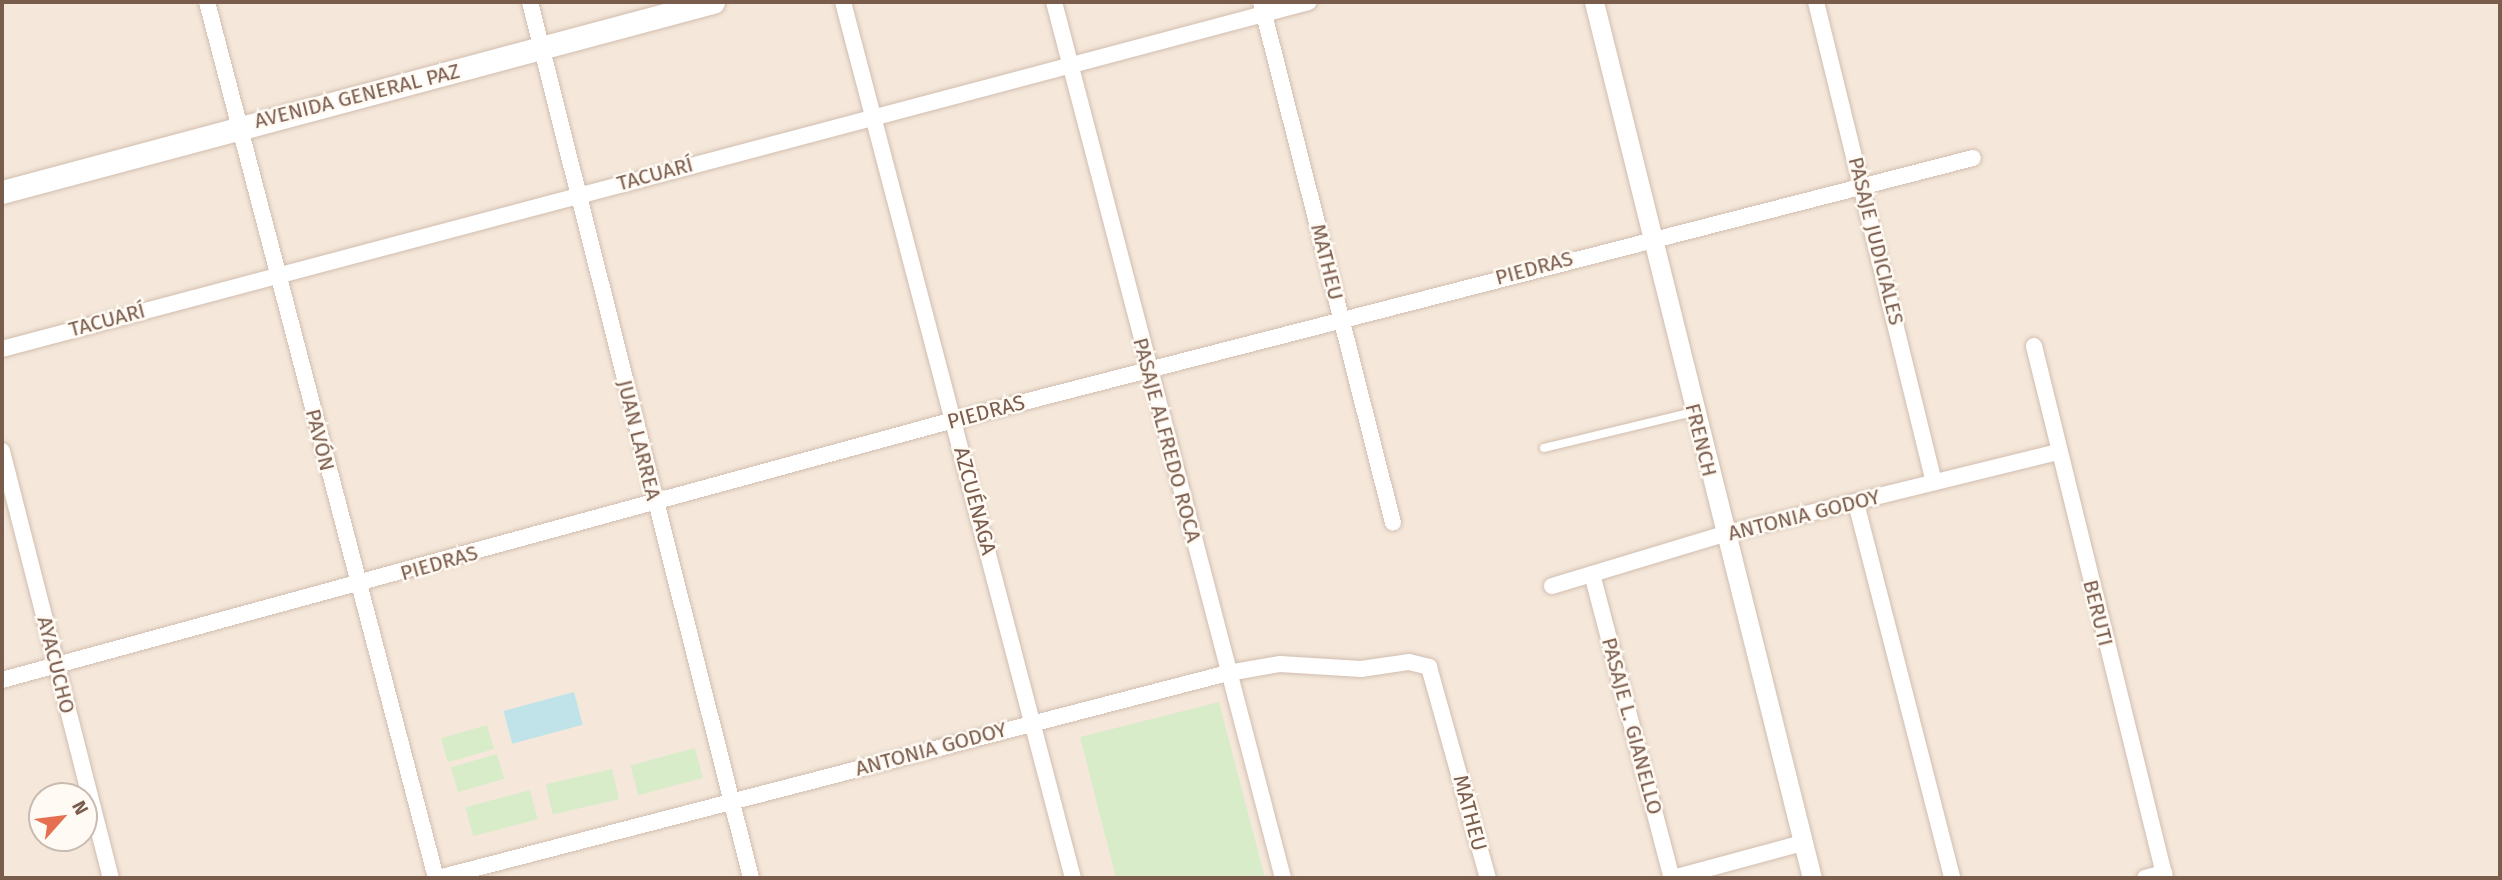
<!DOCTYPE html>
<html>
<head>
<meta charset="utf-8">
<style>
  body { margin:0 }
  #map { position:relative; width:2502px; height:880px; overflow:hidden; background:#fdf6ec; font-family:"Fira Sans",sans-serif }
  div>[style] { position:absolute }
  .residential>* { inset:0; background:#f5e8da }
  .green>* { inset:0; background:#d8ecc9; transform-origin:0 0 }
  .water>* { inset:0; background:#bfe3e8; transform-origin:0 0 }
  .roads { filter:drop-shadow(0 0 2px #d1beb0) drop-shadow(0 0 2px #d1beb0) }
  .service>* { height:8px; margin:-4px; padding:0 4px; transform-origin:4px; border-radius:4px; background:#fff }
  .minor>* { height:16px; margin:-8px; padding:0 8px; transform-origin:8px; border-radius:8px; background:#fff }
  .tertiary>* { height:19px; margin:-9.5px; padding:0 9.5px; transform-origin:9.5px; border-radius:9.5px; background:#fff }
  .secondary>* { height:23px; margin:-11.5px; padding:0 11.5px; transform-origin:11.5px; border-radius:11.5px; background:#fff }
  span { translate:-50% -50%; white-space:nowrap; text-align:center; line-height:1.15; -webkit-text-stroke:5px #fffaf3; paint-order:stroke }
  .street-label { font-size:21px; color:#7a5c4d }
  .frame { position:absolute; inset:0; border:4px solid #7a5c4d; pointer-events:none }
  .north { position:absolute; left:28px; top:782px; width:70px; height:70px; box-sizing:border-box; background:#fffaf3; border:2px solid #cabbb1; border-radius:50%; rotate:62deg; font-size:19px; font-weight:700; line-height:28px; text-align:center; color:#7a5c4d }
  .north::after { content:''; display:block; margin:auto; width:24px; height:32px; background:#e76f51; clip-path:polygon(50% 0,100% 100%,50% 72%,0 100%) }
</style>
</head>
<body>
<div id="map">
  <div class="residential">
    <div style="clip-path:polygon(evenodd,2px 2px,2500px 2px,2500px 878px,2px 878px,2px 2px,42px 796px,84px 796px,84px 838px,42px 838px,42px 796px)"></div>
  </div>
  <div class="green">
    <div style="clip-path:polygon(1219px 702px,1265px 878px,1116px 878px,1080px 737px)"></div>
    <div style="left:487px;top:725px;width:25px;height:48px;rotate:74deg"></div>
    <div style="left:695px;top:748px;width:31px;height:67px;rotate:75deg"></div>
    <div style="left:497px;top:754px;width:26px;height:48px;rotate:74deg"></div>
    <div style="left:612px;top:769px;width:31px;height:68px;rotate:77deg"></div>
    <div style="left:530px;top:790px;width:30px;height:67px;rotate:75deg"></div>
  </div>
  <div class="water">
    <div style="left:574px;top:692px;width:34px;height:73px;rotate:75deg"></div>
  </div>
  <div class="roads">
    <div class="service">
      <div style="left:1544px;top:448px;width:153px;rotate:-13.6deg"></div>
    </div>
    <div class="minor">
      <div style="left:207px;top:2px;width:905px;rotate:75.35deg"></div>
      <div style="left:530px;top:2px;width:903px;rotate:75.84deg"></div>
      <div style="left:843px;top:2px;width:906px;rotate:75.29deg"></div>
      <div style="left:1054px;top:2px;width:905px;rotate:75.35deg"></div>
      <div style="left:1261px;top:2px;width:537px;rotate:75.78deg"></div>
      <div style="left:1816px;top:2px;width:494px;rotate:76.2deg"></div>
      <div style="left:2034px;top:346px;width:548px;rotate:76.17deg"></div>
      <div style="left:2px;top:349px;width:1352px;rotate:-14.87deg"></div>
      <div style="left:2px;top:451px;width:441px;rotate:75.7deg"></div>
      <div style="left:1856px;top:503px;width:387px;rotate:75.6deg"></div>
      <div style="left:1592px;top:574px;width:314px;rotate:75.3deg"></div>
      <div style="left:1552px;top:586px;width:180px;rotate:-16.8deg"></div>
      <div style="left:1724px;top:534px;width:344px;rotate:-13.8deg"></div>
      <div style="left:2px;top:680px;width:987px;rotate:-15.28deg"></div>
      <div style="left:954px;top:420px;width:1052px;rotate:-14.42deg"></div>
      <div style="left:438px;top:878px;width:816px;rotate:-14.55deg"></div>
      <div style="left:1228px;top:673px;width:53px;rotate:-9.8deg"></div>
      <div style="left:1280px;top:664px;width:81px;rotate:3.5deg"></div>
      <div style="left:1361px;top:669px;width:49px;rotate:-8.3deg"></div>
      <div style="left:1409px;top:662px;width:21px;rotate:14deg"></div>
      <div style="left:1429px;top:667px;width:219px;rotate:74.4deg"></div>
      <div style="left:1673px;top:878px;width:135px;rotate:-15.1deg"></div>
      <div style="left:2145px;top:878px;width:20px;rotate:-15deg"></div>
    </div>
    <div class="tertiary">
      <div style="left:1594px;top:2px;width:903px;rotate:76.03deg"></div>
    </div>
    <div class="secondary">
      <div style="left:2px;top:192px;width:736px;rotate:-14.96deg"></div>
    </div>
  </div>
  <div class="street-label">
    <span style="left:357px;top:96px;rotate:-14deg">AVENIDA GENERAL PAZ</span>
    <span style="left:655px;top:174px;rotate:-15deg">TACUARÍ</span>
    <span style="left:1876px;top:241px;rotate:76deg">PASAJE JUDICIALES</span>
    <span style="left:1327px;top:262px;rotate:76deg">MATHEU</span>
    <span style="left:1534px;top:268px;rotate:-15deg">PIEDRAS</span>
    <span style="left:107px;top:320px;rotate:-15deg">TACUARÍ</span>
    <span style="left:986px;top:412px;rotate:-15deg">PIEDRAS</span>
    <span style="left:320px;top:440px;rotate:76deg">PAVÓN</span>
    <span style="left:639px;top:440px;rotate:76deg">JUAN LARREA</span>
    <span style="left:1167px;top:440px;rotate:75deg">PASAJE ALFREDO ROCA</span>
    <span style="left:1701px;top:440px;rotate:76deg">FRENCH</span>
    <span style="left:975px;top:501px;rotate:75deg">AZCUÉNAGA</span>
    <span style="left:1804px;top:515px;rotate:-14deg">ANTONIA GODOY</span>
    <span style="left:439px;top:563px;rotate:-16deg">PIEDRAS</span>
    <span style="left:2098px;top:613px;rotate:76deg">BERUTI</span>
    <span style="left:56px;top:665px;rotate:76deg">AYACUCHO</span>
    <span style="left:1632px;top:726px;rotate:75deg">PASAJE L. GIANELLO</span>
    <span style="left:931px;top:749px;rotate:-15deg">ANTONIA GODOY</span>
    <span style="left:1470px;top:813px;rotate:75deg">MATHEU</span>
  </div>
  <div class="frame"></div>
  <div class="north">N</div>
</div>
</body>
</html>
